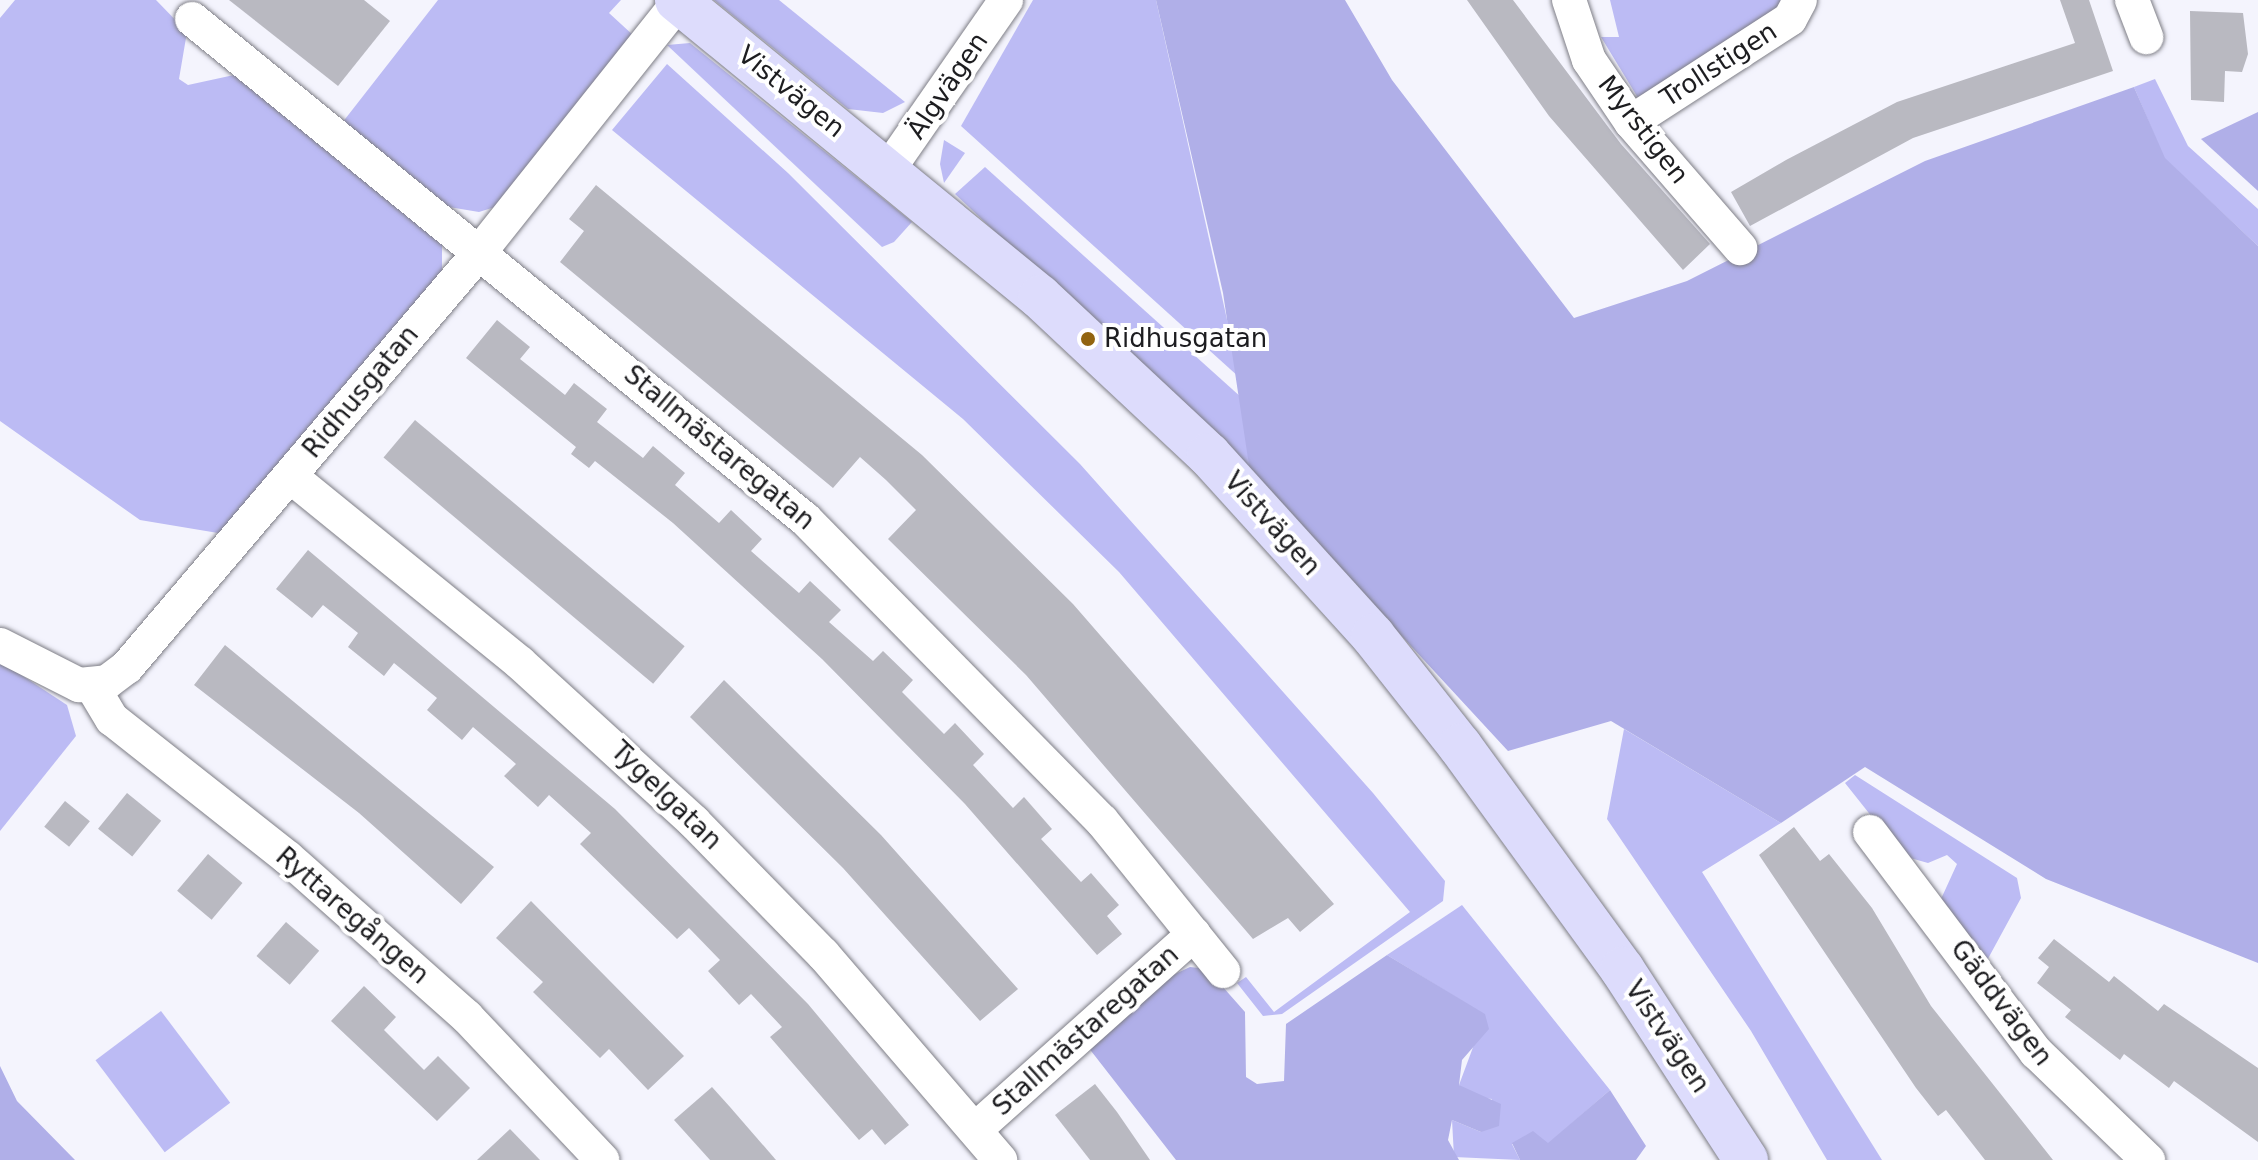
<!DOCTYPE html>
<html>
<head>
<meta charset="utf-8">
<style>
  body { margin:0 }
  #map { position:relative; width:2258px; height:1160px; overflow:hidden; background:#f4f4fd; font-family:"DejaVu Sans",sans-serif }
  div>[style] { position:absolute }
  .green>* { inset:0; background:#bcbbf4; transform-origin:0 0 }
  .forest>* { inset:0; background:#b0afe8 }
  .building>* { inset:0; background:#b9b9c1; transform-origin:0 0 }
  .roads { filter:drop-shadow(0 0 2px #7e7e86) drop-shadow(0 0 2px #7e7e86) }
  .minor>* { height:34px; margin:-17px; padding:0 17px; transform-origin:17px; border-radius:17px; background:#fff }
  .major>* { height:44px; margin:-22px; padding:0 22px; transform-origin:22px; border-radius:22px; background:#dddcfc }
  .dots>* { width:22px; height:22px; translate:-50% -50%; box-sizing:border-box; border:4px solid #fff; border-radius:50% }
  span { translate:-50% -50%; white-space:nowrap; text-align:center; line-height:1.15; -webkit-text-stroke:8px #fff; paint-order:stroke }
  .street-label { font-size:26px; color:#1d1d20 }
  .poi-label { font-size:26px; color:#1d1d20 }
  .left { translate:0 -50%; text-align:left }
</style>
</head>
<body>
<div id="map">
  <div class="green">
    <div style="clip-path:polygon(15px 0,156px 0,187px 32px,179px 79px,188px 85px,234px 75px,442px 244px,442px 274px,224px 534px,140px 520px,0 421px,0 18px)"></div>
    <div style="clip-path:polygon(438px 0,621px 0,609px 13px,634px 36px,495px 207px,479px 212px,443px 206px,342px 123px)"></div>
    <div style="clip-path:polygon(714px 0,779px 0,905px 102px,883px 113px,848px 109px)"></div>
    <div style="clip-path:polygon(1033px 0,1156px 0,1240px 378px,961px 126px)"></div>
    <div style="clip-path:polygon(1610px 0,1782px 0,1778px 19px,1638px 98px,1601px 37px,1619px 37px)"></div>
    <div style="clip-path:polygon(690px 43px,912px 222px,894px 242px,882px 247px,667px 45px)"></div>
    <div style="clip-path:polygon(667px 64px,788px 173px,1080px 464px,1373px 793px,1445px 881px,1443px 901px,1282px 1014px,1263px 1016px,1237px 983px,1246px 977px,1274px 1012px,1410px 912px,1119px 572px,963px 419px,612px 130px)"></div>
    <div style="clip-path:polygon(2155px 79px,2188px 146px,2258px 209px,2258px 246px,2164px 158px,2134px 87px)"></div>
    <div style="clip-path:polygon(944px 140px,965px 153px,944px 183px,940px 164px)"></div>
    <div style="clip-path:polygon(985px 167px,1242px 398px,1250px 472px,955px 194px)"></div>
    <div style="clip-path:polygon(0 661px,67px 705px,76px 736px,0 831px)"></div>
    <div style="clip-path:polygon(1624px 729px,1781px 823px,1702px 872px,1882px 1160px,1827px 1160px,1751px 1031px,1607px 819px)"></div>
    <div style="clip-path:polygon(1855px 775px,2017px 878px,2021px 898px,1984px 966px,1941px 899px,1957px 864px,1947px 855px,1928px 863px,1903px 856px,1845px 783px)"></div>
    <div style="clip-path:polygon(1462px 905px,1610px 1090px,1548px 1144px,1512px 1144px,1520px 1160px,1454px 1157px,1452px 1120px,1481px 1132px,1492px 1099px,1472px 1097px,1459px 1085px,1485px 1015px,1387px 955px)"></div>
    <div style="left:161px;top:1011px;width:115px;height:82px;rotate:53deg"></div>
  </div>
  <div class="forest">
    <div style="clip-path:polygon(1156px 0,1345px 0,1392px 80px,1574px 318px,1687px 281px,1925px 161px,2134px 87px,2165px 158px,2258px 246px,2258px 963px,2046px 879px,1865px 767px,1781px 823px,1611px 721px,1508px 751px,1250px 472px,1223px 293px)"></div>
    <div style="clip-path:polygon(2258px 112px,2258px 191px,2201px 139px)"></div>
    <div style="clip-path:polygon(1387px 955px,1485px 1014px,1489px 1029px,1462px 1060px,1459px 1085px,1501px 1104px,1499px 1126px,1481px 1132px,1452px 1120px,1448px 1140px,1459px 1160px,1176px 1160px,1088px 1047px,1173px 975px,1190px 967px,1207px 969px,1245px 1012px,1246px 1077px,1257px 1084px,1284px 1081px,1286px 1024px)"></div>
    <div style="clip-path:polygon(0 1066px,17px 1101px,75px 1160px,0 1160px)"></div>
    <div style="clip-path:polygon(1610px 1090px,1646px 1146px,1636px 1160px,1520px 1160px,1512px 1143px,1533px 1131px,1548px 1143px)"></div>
  </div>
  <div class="building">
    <div style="clip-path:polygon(229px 0,364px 0,390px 21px,338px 86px)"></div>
    <div style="clip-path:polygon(1467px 0,1513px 0,1621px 144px,1710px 244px,1683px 270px,1549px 116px)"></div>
    <div style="clip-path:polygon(2060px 0,2089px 0,2113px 71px,1913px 138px,1750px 226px,1731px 192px,1786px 160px,1897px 102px,2075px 43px)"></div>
    <div style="clip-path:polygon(2190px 11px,2243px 13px,2248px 54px,2242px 72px,2225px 71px,2224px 102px,2191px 100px)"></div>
    <div style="clip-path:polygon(596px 185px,922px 455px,1073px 604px,1334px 904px,1300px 932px,1288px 918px,1253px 939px,1026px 675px,888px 539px,916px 510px,886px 480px,860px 457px,833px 488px,560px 262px,584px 231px,569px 219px)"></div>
    <div style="clip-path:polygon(497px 320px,530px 347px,520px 359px,565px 395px,574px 383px,607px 409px,597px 422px,643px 458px,653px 446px,685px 473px,675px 485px,719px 523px,731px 510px,762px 539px,751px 551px,799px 593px,810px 581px,841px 610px,829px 622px,873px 661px,883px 651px,913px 680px,902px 692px,944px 734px,955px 723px,984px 754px,973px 765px,1013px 808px,1024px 797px,1052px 829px,1041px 839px,1081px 882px,1091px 873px,1119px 905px,1107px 916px,1122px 934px,1097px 955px,965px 804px,822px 659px,673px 523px,595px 461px,589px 468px,571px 454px,576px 447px,466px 358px)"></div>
    <div style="left:415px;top:420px;width:352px;height:49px;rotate:40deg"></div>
    <div style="clip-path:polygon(308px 550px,615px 809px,808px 1004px,909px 1125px,885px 1145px,872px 1129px,859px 1140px,770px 1037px,782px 1027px,751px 994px,739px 1005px,708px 971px,720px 960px,689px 928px,677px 939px,580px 844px,591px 833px,549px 795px,538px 807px,504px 776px,516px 764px,473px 727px,462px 740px,427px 710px,437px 698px,394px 663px,384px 676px,348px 647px,358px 633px,323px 605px,312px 618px,276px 589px)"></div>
    <div style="clip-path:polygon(225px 645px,494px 867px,461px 904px,359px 813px,194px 685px)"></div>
    <div style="clip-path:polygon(724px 680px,881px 835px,1018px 989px,980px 1021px,843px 868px,690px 717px)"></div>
    <div style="left:127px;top:793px;width:44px;height:46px;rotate:39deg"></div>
    <div style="left:65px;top:801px;width:32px;height:33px;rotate:39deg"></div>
    <div style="clip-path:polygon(1794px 827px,1820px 861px,1829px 854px,1872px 908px,1931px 1006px,2053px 1160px,1985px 1160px,1946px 1110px,1938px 1116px,1916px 1088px,1759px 855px)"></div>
    <div style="left:208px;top:854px;width:45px;height:48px;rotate:40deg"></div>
    <div style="clip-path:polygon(531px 901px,684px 1056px,648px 1090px,609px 1049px,600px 1058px,533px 992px,543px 982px,496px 938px)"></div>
    <div style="left:286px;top:922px;width:44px;height:45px;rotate:41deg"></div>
    <div style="clip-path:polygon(2054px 939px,2109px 982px,2114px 976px,2158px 1011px,2164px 1004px,2258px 1068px,2258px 1142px,2174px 1081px,2169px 1088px,2124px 1054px,2120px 1060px,2065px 1017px,2071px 1010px,2037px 983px,2049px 967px,2038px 958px)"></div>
    <div style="clip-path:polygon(364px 986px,396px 1017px,384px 1030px,424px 1070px,438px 1056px,470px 1088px,437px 1121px,331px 1021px)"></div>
    <div style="clip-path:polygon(1095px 1084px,1117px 1112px,1150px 1160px,1090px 1160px,1055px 1115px)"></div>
    <div style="clip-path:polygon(712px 1087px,730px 1107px,776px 1160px,710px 1160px,674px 1120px)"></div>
    <div style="clip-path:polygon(510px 1129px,540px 1160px,477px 1160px)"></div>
  </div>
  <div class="roads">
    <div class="minor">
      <div style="left:1569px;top:0;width:63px;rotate:71.6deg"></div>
      <div style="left:1589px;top:60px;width:75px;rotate:55.9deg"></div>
      <div style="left:1631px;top:122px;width:167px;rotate:49.1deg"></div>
      <div style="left:2132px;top:0;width:40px;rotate:69deg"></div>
      <div style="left:192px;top:19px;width:792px;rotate:39.21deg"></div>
      <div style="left:806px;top:520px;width:422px;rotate:45.5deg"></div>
      <div style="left:1102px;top:821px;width:193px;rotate:51.1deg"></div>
      <div style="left:1631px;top:122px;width:189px;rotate:-32.9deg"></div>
      <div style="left:1790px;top:19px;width:21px;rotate:-62deg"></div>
      <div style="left:888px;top:170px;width:207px;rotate:-55.2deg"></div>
      <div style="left:290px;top:476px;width:296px;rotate:39.1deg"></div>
      <div style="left:520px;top:663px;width:236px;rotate:42.4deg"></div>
      <div style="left:694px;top:822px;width:185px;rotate:45.7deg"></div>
      <div style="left:823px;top:954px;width:272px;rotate:49.3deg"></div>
      <div style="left:0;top:645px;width:89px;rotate:26.9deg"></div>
      <div style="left:79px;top:685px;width:28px;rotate:-6deg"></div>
      <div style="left:107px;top:682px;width:25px;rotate:-37deg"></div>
      <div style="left:127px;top:667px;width:543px;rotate:-49.63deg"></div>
      <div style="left:479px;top:253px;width:321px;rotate:-51.5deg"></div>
      <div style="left:92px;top:686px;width:39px;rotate:59deg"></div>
      <div style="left:112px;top:719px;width:224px;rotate:38.3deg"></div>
      <div style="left:288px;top:858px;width:239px;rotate:41.6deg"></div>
      <div style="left:467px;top:1017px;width:197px;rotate:46.6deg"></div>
      <div style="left:1870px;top:832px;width:276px;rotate:53deg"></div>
      <div style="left:2036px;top:1052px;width:156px;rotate:44deg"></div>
      <div style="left:977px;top:1128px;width:291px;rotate:-41.8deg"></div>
    </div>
    <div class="major">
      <div style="left:677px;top:0;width:469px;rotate:39.3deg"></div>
      <div style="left:1040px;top:297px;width:231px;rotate:43.1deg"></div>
      <div style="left:1209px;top:455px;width:244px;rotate:47.8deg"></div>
      <div style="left:1373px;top:636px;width:140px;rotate:51.7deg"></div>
      <div style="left:1460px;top:746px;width:276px;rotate:54deg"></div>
      <div style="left:1622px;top:969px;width:228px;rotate:57deg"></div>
    </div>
  </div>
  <div class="dots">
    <div style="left:1088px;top:339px;background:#926410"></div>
  </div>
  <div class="street-label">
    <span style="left:1719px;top:65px;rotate:-33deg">Trollstigen</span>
    <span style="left:948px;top:86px;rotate:-56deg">Älgvägen</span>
    <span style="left:791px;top:92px;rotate:39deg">Vistvägen</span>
    <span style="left:1643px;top:130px;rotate:52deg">Myrstigen</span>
    <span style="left:361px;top:392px;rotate:-50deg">Ridhusgatan</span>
    <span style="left:719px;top:448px;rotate:40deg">Stallmästaregatan</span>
    <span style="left:1272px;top:524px;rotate:48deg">Vistvägen</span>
    <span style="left:666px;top:796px;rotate:44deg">Tygelgatan</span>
    <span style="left:352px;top:916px;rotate:41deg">Ryttaregången</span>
    <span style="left:2001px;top:1003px;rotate:53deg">Gäddvägen</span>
    <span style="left:1086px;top:1031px;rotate:-42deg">Stallmästaregatan</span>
    <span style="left:1667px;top:1037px;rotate:56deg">Vistvägen</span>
  </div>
  <div class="poi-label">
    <span class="left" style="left:1104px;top:339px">Ridhusgatan</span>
  </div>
</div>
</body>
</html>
